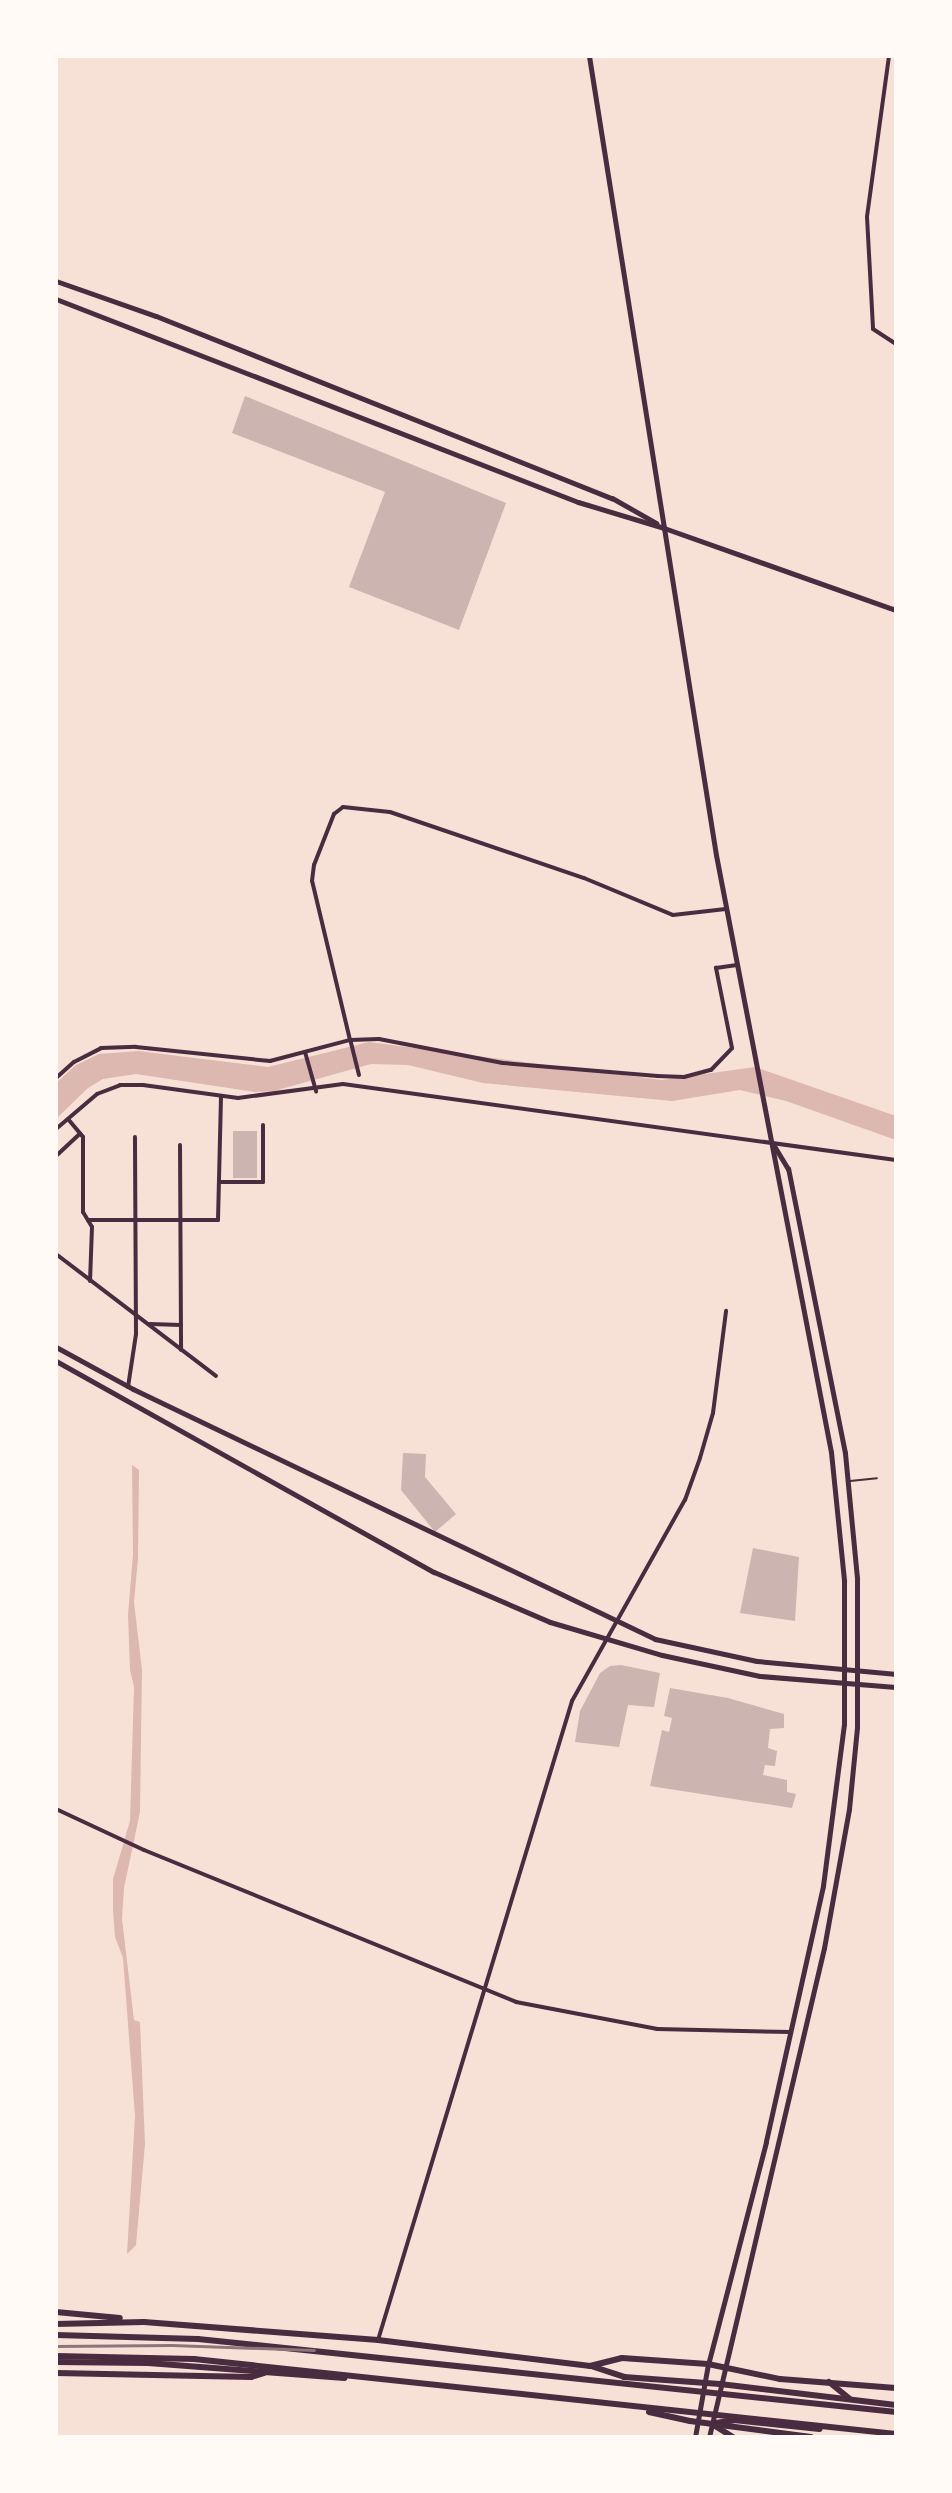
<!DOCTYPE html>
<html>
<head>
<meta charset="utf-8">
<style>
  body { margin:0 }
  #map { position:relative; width:952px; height:2493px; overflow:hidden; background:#f7e1d7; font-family:"Exo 2",sans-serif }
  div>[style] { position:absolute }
  .water>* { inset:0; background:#dcb8b0 }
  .building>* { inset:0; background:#ccb4b1; transform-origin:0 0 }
  .service>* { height:2px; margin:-1px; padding:0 1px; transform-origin:1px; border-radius:1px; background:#4a2c40 }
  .minor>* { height:4px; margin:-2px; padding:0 2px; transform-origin:2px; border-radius:2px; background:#4a2c40 }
  .tertiary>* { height:5px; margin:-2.5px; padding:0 2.5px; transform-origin:2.5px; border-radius:2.5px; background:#4a2c40 }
  .secondary>* { height:5px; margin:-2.5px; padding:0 2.5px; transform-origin:2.5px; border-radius:2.5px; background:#4a2c40 }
  .primary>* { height:6px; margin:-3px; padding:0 3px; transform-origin:3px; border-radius:3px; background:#4a2c40 }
  .trunk>* { height:6px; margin:-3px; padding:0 3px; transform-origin:3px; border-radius:3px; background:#4a2c40 }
  .rail>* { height:3px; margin:-1.5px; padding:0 1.5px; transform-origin:1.5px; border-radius:1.5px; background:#8f747c }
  span { translate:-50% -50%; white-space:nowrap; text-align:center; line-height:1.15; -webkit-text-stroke:6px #fffaf5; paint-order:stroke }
  .frame { position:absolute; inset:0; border:58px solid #fffaf5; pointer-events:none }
</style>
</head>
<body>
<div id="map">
  <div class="water">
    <div style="clip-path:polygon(369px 1042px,662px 1080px,755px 1067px,896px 1116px,896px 1140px,786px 1101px,740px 1090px,672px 1101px,483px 1083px,408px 1065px,371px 1064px,274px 1091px,255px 1092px,136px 1074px,103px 1079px,88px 1088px,56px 1119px,56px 1083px,76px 1065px,99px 1054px,138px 1051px,268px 1067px)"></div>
    <div style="clip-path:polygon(132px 1465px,139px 1470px,138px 1559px,134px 1602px,142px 1670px,140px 1812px,124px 1888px,122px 1919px,134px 2020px,140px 2022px,145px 2144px,136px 2245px,127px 2254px,135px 2116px,123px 1958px,115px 1937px,113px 1911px,113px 1879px,130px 1821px,134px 1687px,130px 1670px,128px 1615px,133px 1554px)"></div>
  </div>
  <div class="building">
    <div style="clip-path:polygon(245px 396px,506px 503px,459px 630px,349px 587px,385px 492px,232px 433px)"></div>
    <div style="left:233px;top:1131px;width:24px;height:47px"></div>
    <div style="clip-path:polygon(403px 1453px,426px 1454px,425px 1477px,456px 1514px,435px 1532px,401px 1490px)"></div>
    <div style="clip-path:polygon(753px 1548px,799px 1557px,795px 1621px,740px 1613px)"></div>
    <div style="clip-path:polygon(621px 1665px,660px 1673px,654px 1707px,628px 1705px,619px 1747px,575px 1742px,580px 1711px,600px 1673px,610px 1666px)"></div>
    <div style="clip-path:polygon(670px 1688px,728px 1698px,784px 1714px,784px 1728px,770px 1729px,768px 1748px,777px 1751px,775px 1766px,765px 1765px,763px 1775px,787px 1780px,787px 1792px,796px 1794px,792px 1808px,650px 1786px,662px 1730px,669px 1732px,672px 1718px,664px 1716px)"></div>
  </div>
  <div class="service">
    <div style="left:850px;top:1481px;width:27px;rotate:-6deg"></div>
  </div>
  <div class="minor">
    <div style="left:889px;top:56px;width:162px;rotate:97.8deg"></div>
    <div style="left:867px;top:217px;width:112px;rotate:86.9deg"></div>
    <div style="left:873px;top:329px;width:27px;rotate:33deg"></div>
    <div style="left:305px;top:1052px;width:41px;rotate:74.2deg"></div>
    <div style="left:359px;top:1075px;width:36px;rotate:-104deg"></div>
    <div style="left:350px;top:1040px;width:29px;rotate:-2deg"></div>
    <div style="left:379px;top:1039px;width:126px;rotate:11deg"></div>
    <div style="left:503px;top:1063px;width:155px;rotate:4.8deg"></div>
    <div style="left:657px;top:1076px;width:27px;rotate:2deg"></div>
    <div style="left:684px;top:1077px;width:28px;rotate:-15deg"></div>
    <div style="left:711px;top:1070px;width:30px;rotate:-46deg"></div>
    <div style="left:732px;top:1048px;width:82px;rotate:-101.3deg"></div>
    <div style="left:716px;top:968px;width:21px;rotate:-8deg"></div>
    <div style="left:56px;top:1078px;width:24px;rotate:-42deg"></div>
    <div style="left:74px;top:1062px;width:30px;rotate:-27deg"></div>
    <div style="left:101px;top:1048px;width:35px;rotate:-2deg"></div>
    <div style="left:136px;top:1047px;width:135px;rotate:6deg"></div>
    <div style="left:270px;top:1061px;width:83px;rotate:-14.7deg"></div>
    <div style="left:350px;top:1040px;width:163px;rotate:-103.4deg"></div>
    <div style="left:312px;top:881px;width:16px;rotate:-83deg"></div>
    <div style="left:314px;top:865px;width:55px;rotate:-68.6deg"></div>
    <div style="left:334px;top:814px;width:11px;rotate:-38deg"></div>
    <div style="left:343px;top:807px;width:47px;rotate:6.1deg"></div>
    <div style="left:390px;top:812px;width:205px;rotate:18.8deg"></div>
    <div style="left:584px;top:878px;width:96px;rotate:22.6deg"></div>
    <div style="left:673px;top:915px;width:53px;rotate:-6.5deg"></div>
    <div style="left:68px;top:1119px;width:23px;rotate:50deg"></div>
    <div style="left:83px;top:1137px;width:75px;rotate:90deg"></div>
    <div style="left:83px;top:1212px;width:17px;rotate:59deg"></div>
    <div style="left:92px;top:1227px;width:54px;rotate:92.1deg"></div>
    <div style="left:56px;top:1129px;width:54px;rotate:-40.5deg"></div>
    <div style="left:97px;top:1094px;width:25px;rotate:-21deg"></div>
    <div style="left:120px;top:1085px;width:23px"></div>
    <div style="left:143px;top:1085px;width:96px;rotate:7.8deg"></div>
    <div style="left:238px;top:1098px;width:106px;rotate:-7.6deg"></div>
    <div style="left:343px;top:1084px;width:558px;rotate:7.83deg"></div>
    <div style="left:180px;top:1145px;width:205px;rotate:89.7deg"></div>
    <div style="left:56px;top:1156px;width:33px;rotate:-43deg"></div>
    <div style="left:219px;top:1182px;width:44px"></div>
    <div style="left:263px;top:1182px;width:57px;rotate:-90deg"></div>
    <div style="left:88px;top:1220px;width:130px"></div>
    <div style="left:218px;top:1220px;width:124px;rotate:-88.6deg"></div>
    <div style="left:56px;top:1254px;width:201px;rotate:37.3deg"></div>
    <div style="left:150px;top:1324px;width:31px;rotate:2deg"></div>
    <div style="left:128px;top:1387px;width:54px;rotate:-81.4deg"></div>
    <div style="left:136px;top:1334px;width:197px;rotate:-90.3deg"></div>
    <div style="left:56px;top:1809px;width:97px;rotate:25deg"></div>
    <div style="left:144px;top:1850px;width:402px;rotate:22.2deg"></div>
    <div style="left:516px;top:2002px;width:144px;rotate:10.8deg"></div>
    <div style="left:657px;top:2029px;width:134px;rotate:1.3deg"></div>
    <div style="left:378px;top:2340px;width:668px;rotate:-73.11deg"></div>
    <div style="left:572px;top:1701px;width:231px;rotate:-60.7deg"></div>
    <div style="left:685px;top:1500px;width:45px;rotate:-70.3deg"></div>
    <div style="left:700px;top:1458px;width:47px;rotate:-73.9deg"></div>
    <div style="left:713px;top:1413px;width:103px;rotate:-82.7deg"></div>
  </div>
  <div class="tertiary">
    <div style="left:56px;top:1347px;width:88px;rotate:28.6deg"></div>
    <div style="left:133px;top:1389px;width:579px;rotate:25.59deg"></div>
    <div style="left:655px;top:1639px;width:104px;rotate:12.2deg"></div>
    <div style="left:757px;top:1661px;width:140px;rotate:5.3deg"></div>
    <div style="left:56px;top:1361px;width:433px;rotate:29.2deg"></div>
    <div style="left:434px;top:1572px;width:126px;rotate:23.3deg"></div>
    <div style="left:550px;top:1622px;width:117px;rotate:16.4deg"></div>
    <div style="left:662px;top:1655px;width:100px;rotate:12.1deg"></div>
    <div style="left:760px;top:1676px;width:136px;rotate:4.6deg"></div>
  </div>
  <div class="secondary">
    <div style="left:589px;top:56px;width:809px;rotate:80.97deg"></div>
    <div style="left:716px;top:855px;width:608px;rotate:79.1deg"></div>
    <div style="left:831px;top:1452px;width:130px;rotate:84.2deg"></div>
    <div style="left:844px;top:1581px;width:143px;rotate:90deg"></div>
    <div style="left:844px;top:1724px;width:163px;rotate:97.4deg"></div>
    <div style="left:823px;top:1886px;width:262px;rotate:102.6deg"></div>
    <div style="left:766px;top:2142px;width:229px;rotate:104.6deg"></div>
    <div style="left:708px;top:2364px;width:74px;rotate:100.1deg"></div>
    <div style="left:56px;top:281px;width:106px;rotate:19.3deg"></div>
    <div style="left:156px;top:316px;width:491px;rotate:21.8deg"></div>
    <div style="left:612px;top:498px;width:51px;rotate:29.6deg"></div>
    <div style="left:56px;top:299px;width:560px;rotate:21.25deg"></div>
    <div style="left:578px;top:502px;width:90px;rotate:16.8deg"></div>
    <div style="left:664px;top:528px;width:246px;rotate:19.5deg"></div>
    <div style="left:709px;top:2437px;width:502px;rotate:-76.77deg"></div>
    <div style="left:824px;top:1948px;width:141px;rotate:-79.8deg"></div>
    <div style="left:849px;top:1809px;width:82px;rotate:-84.4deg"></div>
    <div style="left:857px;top:1727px;width:149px;rotate:-90deg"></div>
    <div style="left:857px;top:1578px;width:126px;rotate:-95.5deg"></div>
    <div style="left:845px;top:1453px;width:290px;rotate:-101.3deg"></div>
    <div style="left:788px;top:1169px;width:26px;rotate:-121deg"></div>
  </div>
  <div class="primary">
    <div style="left:56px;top:2312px;width:64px;rotate:5.4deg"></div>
    <div style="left:56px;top:2324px;width:88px;rotate:-1.3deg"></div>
    <div style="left:144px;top:2322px;width:235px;rotate:4.4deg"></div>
    <div style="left:378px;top:2340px;width:214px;rotate:7deg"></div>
    <div style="left:590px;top:2366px;width:33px;rotate:-14deg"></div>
    <div style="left:622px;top:2358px;width:86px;rotate:4deg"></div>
    <div style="left:708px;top:2364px;width:74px;rotate:11.8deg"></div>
    <div style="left:780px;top:2379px;width:116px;rotate:4.4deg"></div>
    <div style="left:56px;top:2362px;width:92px;rotate:0.6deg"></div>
    <div style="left:148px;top:2363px;width:197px;rotate:4.4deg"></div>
    <div style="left:591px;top:2366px;width:35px;rotate:18deg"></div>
    <div style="left:624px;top:2377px;width:96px;rotate:4.2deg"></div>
    <div style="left:720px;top:2384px;width:177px;rotate:6.8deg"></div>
    <div style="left:56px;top:2373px;width:195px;rotate:1.2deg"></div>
    <div style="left:251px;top:2377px;width:14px;rotate:-17deg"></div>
    <div style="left:829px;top:2382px;width:27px;rotate:39deg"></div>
    <div style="left:716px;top:2423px;width:18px;rotate:-9deg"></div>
    <div style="left:734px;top:2420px;width:86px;rotate:6deg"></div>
    <div style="left:712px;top:2424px;width:25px;rotate:32deg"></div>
  </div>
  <div class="trunk">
    <div style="left:56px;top:2335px;width:142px;rotate:1.6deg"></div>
    <div style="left:198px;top:2339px;width:702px;rotate:5.97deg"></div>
    <div style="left:56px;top:2356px;width:138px;rotate:1.2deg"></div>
    <div style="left:194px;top:2359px;width:706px;rotate:6.1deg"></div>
    <div style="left:649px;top:2412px;width:42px;rotate:12.4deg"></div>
    <div style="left:690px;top:2421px;width:122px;rotate:7.5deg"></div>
  </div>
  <div class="rail">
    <div style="left:56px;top:2346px;width:116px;rotate:-0.5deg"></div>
    <div style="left:172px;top:2345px;width:142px;rotate:2deg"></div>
  </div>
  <div class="frame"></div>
</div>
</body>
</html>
